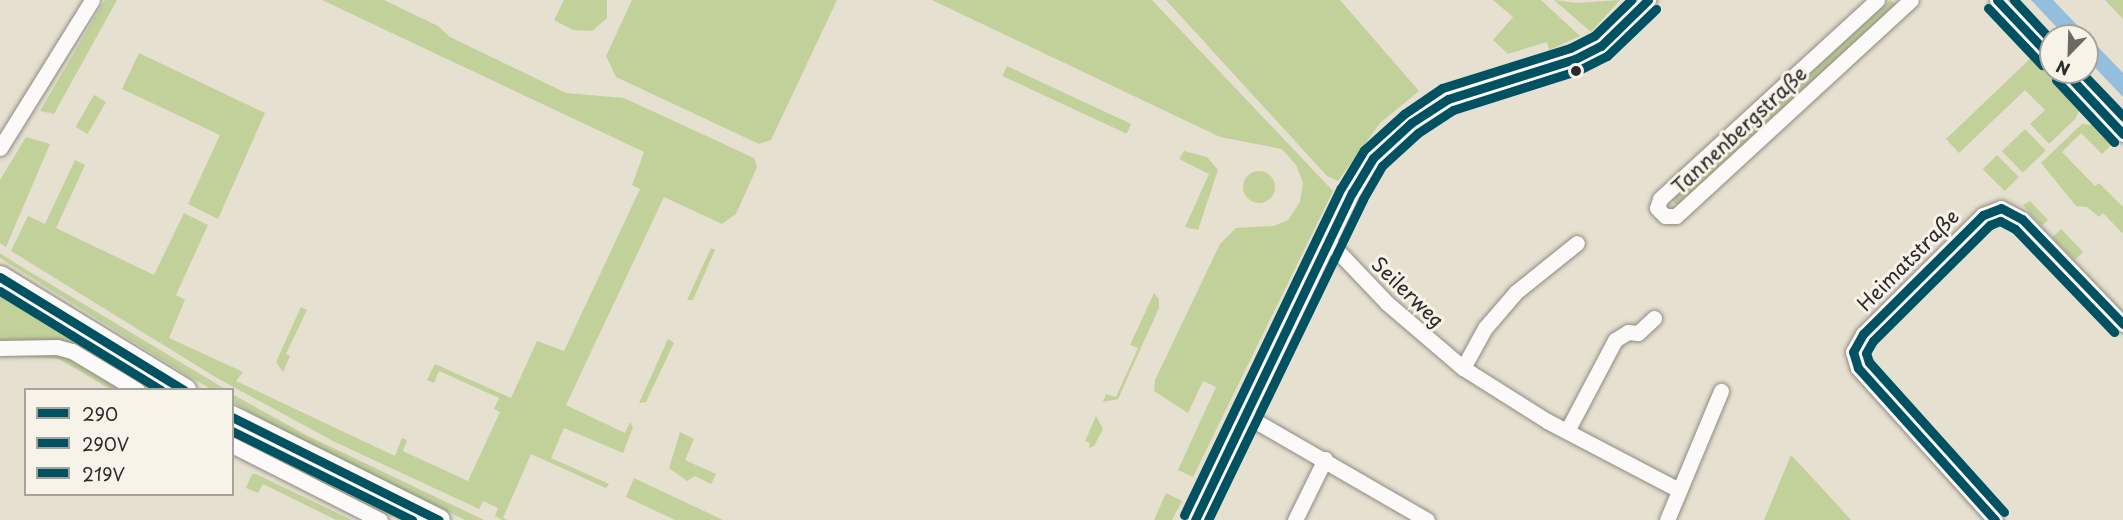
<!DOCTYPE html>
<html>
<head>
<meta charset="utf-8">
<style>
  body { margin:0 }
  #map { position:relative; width:2123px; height:520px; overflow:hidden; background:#e6e0d0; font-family:"Playpen Sans",sans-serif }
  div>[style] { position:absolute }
  .green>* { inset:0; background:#c2d19a; transform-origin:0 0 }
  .round { border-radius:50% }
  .water>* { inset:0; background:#93bedd }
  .roads { filter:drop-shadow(0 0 2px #8e8b83) drop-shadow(0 0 2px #8e8b83) }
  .minor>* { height:15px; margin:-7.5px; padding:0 7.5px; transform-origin:7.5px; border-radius:7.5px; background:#fbfaf8 }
  .primary>* { height:22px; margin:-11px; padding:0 11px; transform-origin:11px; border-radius:11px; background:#fbfaf8 }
  .bus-1>* { height:9px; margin:-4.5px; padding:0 4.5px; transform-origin:4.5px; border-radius:4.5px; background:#005262 }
  .bus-2>* { height:9px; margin:-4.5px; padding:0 4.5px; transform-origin:4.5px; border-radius:4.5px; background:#005262 }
  .bus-3>* { height:9px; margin:-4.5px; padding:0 4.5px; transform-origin:4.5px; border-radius:4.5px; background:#005262 }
  .dots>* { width:16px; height:16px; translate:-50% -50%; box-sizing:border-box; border:3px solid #f7f3e8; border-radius:50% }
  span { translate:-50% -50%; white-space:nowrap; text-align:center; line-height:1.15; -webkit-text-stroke:6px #f7f3e8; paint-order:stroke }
  .street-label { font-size:20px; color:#2b2b2b }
  .legend { position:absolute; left:24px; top:388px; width:210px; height:108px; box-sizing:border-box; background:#f7f3e8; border:2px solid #a5a39c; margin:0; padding:8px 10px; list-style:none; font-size:18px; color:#2b2b2b }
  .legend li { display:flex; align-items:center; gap:12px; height:30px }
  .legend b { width:30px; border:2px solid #a5a39c }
  .north { position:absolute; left:2039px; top:24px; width:60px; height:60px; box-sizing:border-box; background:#f7f3e8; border:2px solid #a5a39c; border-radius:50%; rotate:203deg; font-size:16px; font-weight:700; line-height:24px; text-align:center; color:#2b2b2b }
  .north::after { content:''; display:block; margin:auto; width:21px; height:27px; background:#6c6a65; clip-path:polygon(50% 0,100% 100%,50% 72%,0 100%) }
</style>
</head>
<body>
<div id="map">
  <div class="green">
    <div style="clip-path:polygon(105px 0,117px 0,54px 114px,40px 111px)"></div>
    <div style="clip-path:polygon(322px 0,384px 0,438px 26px,450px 37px,566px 93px,624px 98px,754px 158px,757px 167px,736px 214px,722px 224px,664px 197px,566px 405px,625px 433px,630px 422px,633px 427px,623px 453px,564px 428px,551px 458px,609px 484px,606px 488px,531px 454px,503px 518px,507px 520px,502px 520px,495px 516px,498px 508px,483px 501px,479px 509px,333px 441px,217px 378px,11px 251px,28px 216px,45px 224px,75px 160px,85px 165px,56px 228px,154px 275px,184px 213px,208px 225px,176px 295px,185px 300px,169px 338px,243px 372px,236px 381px,395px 456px,402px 438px,407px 440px,403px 451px,468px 481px,500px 412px,494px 409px,499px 398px,439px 371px,434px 383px,427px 380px,435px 364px,511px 398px,537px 341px,564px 351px,640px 189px,632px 185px,644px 152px)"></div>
    <div style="clip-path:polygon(564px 0,607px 0,607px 18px,592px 31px,573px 30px,554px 20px)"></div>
    <div style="clip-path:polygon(632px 0,837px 0,771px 140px,759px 144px,616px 77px,606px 56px)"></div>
    <div style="clip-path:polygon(932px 0,1152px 0,1333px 191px,1193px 477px,1178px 470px,1216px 387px,1203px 381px,1188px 413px,1154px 391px,1155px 380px,1220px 244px,1236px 228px,1274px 226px,1288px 220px,1300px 202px,1303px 183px,1296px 165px,1282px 149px,1220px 137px)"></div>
    <div style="clip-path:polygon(1166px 0,1340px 0,1419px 91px,1380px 123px,1338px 181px,1327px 176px)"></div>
    <div style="clip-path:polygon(1493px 0,1541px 0,1580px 36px,1549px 50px,1547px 42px,1508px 54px,1493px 40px,1513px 17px)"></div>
    <div style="clip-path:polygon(1554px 0,1577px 3px,1620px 0,1591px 32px)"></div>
    <div style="clip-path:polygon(1890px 0,1898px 6px,1678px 205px,1674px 203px,1672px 199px)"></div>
    <div style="clip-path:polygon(2105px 0,2123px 0,2123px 19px)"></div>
    <div style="clip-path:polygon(139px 53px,265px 113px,218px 219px,188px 204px,220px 135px,122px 89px)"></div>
    <div style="clip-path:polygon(2032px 57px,2080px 109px,2075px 119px,2049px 144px,2030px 124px,2045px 110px,2025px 90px,1959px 153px,1946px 139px)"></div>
    <div style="left:1007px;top:66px;width:137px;height:11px;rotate:25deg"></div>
    <div style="left:94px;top:95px;width:14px;height:37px;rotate:30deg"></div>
    <div style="clip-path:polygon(2082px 124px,2092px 125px,2111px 145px,2102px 154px,2081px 133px,2062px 152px,2095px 186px,2099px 183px,2123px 207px,2123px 234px,2103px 213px,2099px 217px,2087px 207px,2076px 206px,2041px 163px)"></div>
    <div style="left:2025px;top:129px;width:30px;height:32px;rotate:46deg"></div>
    <div style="clip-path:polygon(26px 137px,50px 144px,6px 247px,0 243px,0 180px)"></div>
    <div style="clip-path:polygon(1184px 151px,1207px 157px,1218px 170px,1198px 230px,1185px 227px,1209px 174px,1179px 159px)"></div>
    <div style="left:1997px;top:155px;width:31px;height:20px;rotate:45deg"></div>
    <div class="round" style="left:1243px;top:171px;width:32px;height:32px"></div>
    <div style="clip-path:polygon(2030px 201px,2048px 220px,2042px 226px,2023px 205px)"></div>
    <div style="left:2061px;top:229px;width:32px;height:12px;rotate:46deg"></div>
    <div style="clip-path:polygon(711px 248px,715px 250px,693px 300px,687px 300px)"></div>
    <div style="clip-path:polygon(0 253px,17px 264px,225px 389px,211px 389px,190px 377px,0 258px)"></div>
    <div style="clip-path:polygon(0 293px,73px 339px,162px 389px,148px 389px,78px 346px,0 341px)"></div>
    <div style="clip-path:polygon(1154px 293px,1159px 299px,1159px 308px,1118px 399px,1103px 402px,1106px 394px,1116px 397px,1138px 348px,1130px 345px)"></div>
    <div style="clip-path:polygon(301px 307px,307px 310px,286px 354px,290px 356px,283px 372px,276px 362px)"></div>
    <div style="clip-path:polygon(668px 339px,674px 343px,646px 402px,639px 403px)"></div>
    <div style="clip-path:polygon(0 355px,52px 355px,65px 357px,120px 389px,110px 389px,59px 359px)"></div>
    <div style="clip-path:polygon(232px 394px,308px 436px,484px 520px,465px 520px,281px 430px,233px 402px)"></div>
    <div style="clip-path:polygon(1096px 416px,1103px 429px,1094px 446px,1089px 448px,1090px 443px,1085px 441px)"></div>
    <div style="clip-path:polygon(232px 428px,298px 463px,417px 520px,398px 520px,295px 472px,233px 439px)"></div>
    <div style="clip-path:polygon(680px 432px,694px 439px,685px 460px,716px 474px,711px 484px,695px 476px,687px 481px,669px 468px)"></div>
    <div style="clip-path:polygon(1791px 455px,1820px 486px,1851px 520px,1764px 520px)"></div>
    <div style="clip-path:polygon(252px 474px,256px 474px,352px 520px,336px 520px,263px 484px,258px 493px,246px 488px)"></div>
    <div style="clip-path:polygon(634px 478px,723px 520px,675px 520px,626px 497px)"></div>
    <div style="clip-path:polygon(1166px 493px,1182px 501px,1172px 520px,1154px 520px)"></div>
  </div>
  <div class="water">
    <div style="clip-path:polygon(2031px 0,2053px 0,2123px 73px,2123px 97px,2087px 59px,2087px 36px,2065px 36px)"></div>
  </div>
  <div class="roads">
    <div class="minor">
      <div style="left:1877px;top:0;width:294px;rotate:137.5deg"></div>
      <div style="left:1660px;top:199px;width:9px;rotate:108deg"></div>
      <div style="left:1657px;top:208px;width:11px;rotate:45deg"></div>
      <div style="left:1665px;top:216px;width:11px"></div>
      <div style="left:1676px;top:216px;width:319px;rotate:-42.6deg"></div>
      <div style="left:1997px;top:0;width:79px;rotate:46.5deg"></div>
      <div style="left:2065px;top:72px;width:85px;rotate:46.9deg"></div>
      <div style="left:0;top:148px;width:174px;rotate:-58.1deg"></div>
      <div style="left:1329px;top:242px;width:84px;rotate:46.4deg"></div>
      <div style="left:1387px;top:303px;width:100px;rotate:40.5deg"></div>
      <div style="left:1463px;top:368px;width:99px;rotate:32.2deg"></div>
      <div style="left:1547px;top:421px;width:149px;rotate:27.6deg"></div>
      <div style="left:0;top:348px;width:57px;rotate:-1deg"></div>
      <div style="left:57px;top:347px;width:16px;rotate:15deg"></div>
      <div style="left:72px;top:351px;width:76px;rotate:31deg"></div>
      <div style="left:1463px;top:368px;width:46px;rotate:-61.2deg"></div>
      <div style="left:1485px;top:328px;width:48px;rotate:-49.3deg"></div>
      <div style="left:1516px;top:292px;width:78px;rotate:-38.8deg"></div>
      <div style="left:1245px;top:415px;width:210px;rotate:30deg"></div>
      <div style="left:1567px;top:431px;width:103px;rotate:-62.2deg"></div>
      <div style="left:1615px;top:340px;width:15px;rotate:-32deg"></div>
      <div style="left:1628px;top:332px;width:10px;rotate:6deg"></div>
      <div style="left:1638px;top:333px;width:22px;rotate:-43deg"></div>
      <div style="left:232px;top:445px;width:166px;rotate:26.9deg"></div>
      <div style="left:1195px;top:520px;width:363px;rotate:-64.4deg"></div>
      <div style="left:1352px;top:193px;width:41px;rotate:-59deg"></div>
      <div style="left:1373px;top:158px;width:52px;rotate:-42.6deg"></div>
      <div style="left:1411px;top:123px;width:44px;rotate:-33deg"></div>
      <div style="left:1448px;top:99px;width:133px;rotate:-17.5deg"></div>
      <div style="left:1575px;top:59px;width:29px;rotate:-27deg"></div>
      <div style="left:1601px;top:46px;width:66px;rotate:-44.4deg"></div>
      <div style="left:1295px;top:520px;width:68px;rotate:-63.8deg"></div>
      <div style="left:1667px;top:520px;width:140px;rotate:-67.3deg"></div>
      <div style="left:1995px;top:520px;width:205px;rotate:-132deg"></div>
      <div style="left:1858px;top:368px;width:17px;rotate:-107deg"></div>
      <div style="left:1853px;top:352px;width:21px;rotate:-61deg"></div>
      <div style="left:1863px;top:334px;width:169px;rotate:-44.8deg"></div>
      <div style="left:1983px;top:215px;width:19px;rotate:-21deg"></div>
      <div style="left:2001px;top:208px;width:24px;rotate:28deg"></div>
      <div style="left:2022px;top:219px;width:146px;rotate:46.1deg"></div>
    </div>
    <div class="primary">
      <div style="left:0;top:277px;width:217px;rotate:31.4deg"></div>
      <div style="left:232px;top:417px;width:231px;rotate:26.5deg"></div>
    </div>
  </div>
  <div class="bus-1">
    <div style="left:1997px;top:0;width:79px;rotate:46.5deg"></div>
    <div style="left:2065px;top:72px;width:85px;rotate:46.9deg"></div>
    <div style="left:0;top:277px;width:216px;rotate:31.6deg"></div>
    <div style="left:232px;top:417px;width:231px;rotate:26.5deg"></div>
    <div style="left:1195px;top:520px;width:363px;rotate:-64.4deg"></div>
    <div style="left:1352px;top:193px;width:41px;rotate:-59deg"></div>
    <div style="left:1373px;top:158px;width:52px;rotate:-42.6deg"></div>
    <div style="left:1411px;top:123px;width:44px;rotate:-33deg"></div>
    <div style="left:1448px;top:99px;width:133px;rotate:-17.5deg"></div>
    <div style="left:1575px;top:59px;width:29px;rotate:-27deg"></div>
    <div style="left:1601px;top:46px;width:66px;rotate:-44.4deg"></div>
    <div style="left:1995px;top:520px;width:205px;rotate:-132deg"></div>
    <div style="left:1858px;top:368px;width:17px;rotate:-107deg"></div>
    <div style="left:1853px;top:352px;width:21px;rotate:-61deg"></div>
    <div style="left:1863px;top:334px;width:169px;rotate:-44.8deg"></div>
    <div style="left:1983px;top:215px;width:19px;rotate:-21deg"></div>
    <div style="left:2001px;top:208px;width:24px;rotate:28deg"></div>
    <div style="left:2022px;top:219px;width:146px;rotate:46.1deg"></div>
  </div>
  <div class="bus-2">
    <div style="left:1988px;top:8px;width:79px;rotate:46.5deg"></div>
    <div style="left:2056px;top:80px;width:85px;rotate:46.9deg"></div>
    <div style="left:0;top:291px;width:189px;rotate:31.6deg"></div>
    <div style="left:232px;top:431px;width:201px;rotate:26.3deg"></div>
    <div style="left:2004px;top:512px;width:202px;rotate:-132deg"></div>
    <div style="left:1869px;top:362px;width:9px;rotate:-108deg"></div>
    <div style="left:1866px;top:353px;width:14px;rotate:-60deg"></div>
    <div style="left:1873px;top:341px;width:165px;rotate:-44.8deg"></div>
    <div style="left:1990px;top:225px;width:11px;rotate:-22deg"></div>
    <div style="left:2000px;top:221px;width:17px;rotate:28deg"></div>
    <div style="left:2015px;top:229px;width:143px;rotate:46.1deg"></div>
    <div style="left:1208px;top:520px;width:356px;rotate:-64.2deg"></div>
    <div style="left:1363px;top:199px;width:38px;rotate:-60deg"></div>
    <div style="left:1382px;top:166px;width:49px;rotate:-42.5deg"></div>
    <div style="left:1418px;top:133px;width:42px;rotate:-33.3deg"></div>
    <div style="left:1453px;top:110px;width:132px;rotate:-17.6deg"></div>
    <div style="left:1579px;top:70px;width:31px;rotate:-27deg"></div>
    <div style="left:1607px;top:56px;width:68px;rotate:-43.8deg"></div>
  </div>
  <div class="bus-3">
    <div style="left:2014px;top:0;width:54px;rotate:47.2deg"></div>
    <div style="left:2081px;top:72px;width:61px;rotate:46.3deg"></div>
    <div style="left:1184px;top:515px;width:363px;rotate:-64.4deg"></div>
    <div style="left:1341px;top:188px;width:44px;rotate:-58.8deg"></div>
    <div style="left:1364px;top:150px;width:54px;rotate:-42deg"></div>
    <div style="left:1404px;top:114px;width:46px;rotate:-34.4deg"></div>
    <div style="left:1442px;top:88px;width:134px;rotate:-17.4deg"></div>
    <div style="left:1570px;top:48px;width:27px;rotate:-27deg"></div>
    <div style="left:1594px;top:36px;width:52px;rotate:-44.2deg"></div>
  </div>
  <div class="dots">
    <div style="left:1576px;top:71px;background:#2b2b2b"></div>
  </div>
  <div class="street-label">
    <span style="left:1739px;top:130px;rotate:-43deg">Tannenbergstraße</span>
    <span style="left:1908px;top:260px;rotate:-45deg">Heimatstraße</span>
    <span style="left:1408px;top:292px;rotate:44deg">Seilerweg</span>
  </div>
  <ul class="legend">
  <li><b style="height:8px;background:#005262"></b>290</li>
  <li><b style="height:8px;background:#005262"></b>290V</li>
  <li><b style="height:8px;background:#005262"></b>219V</li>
  </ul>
  <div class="north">N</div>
</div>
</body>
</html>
